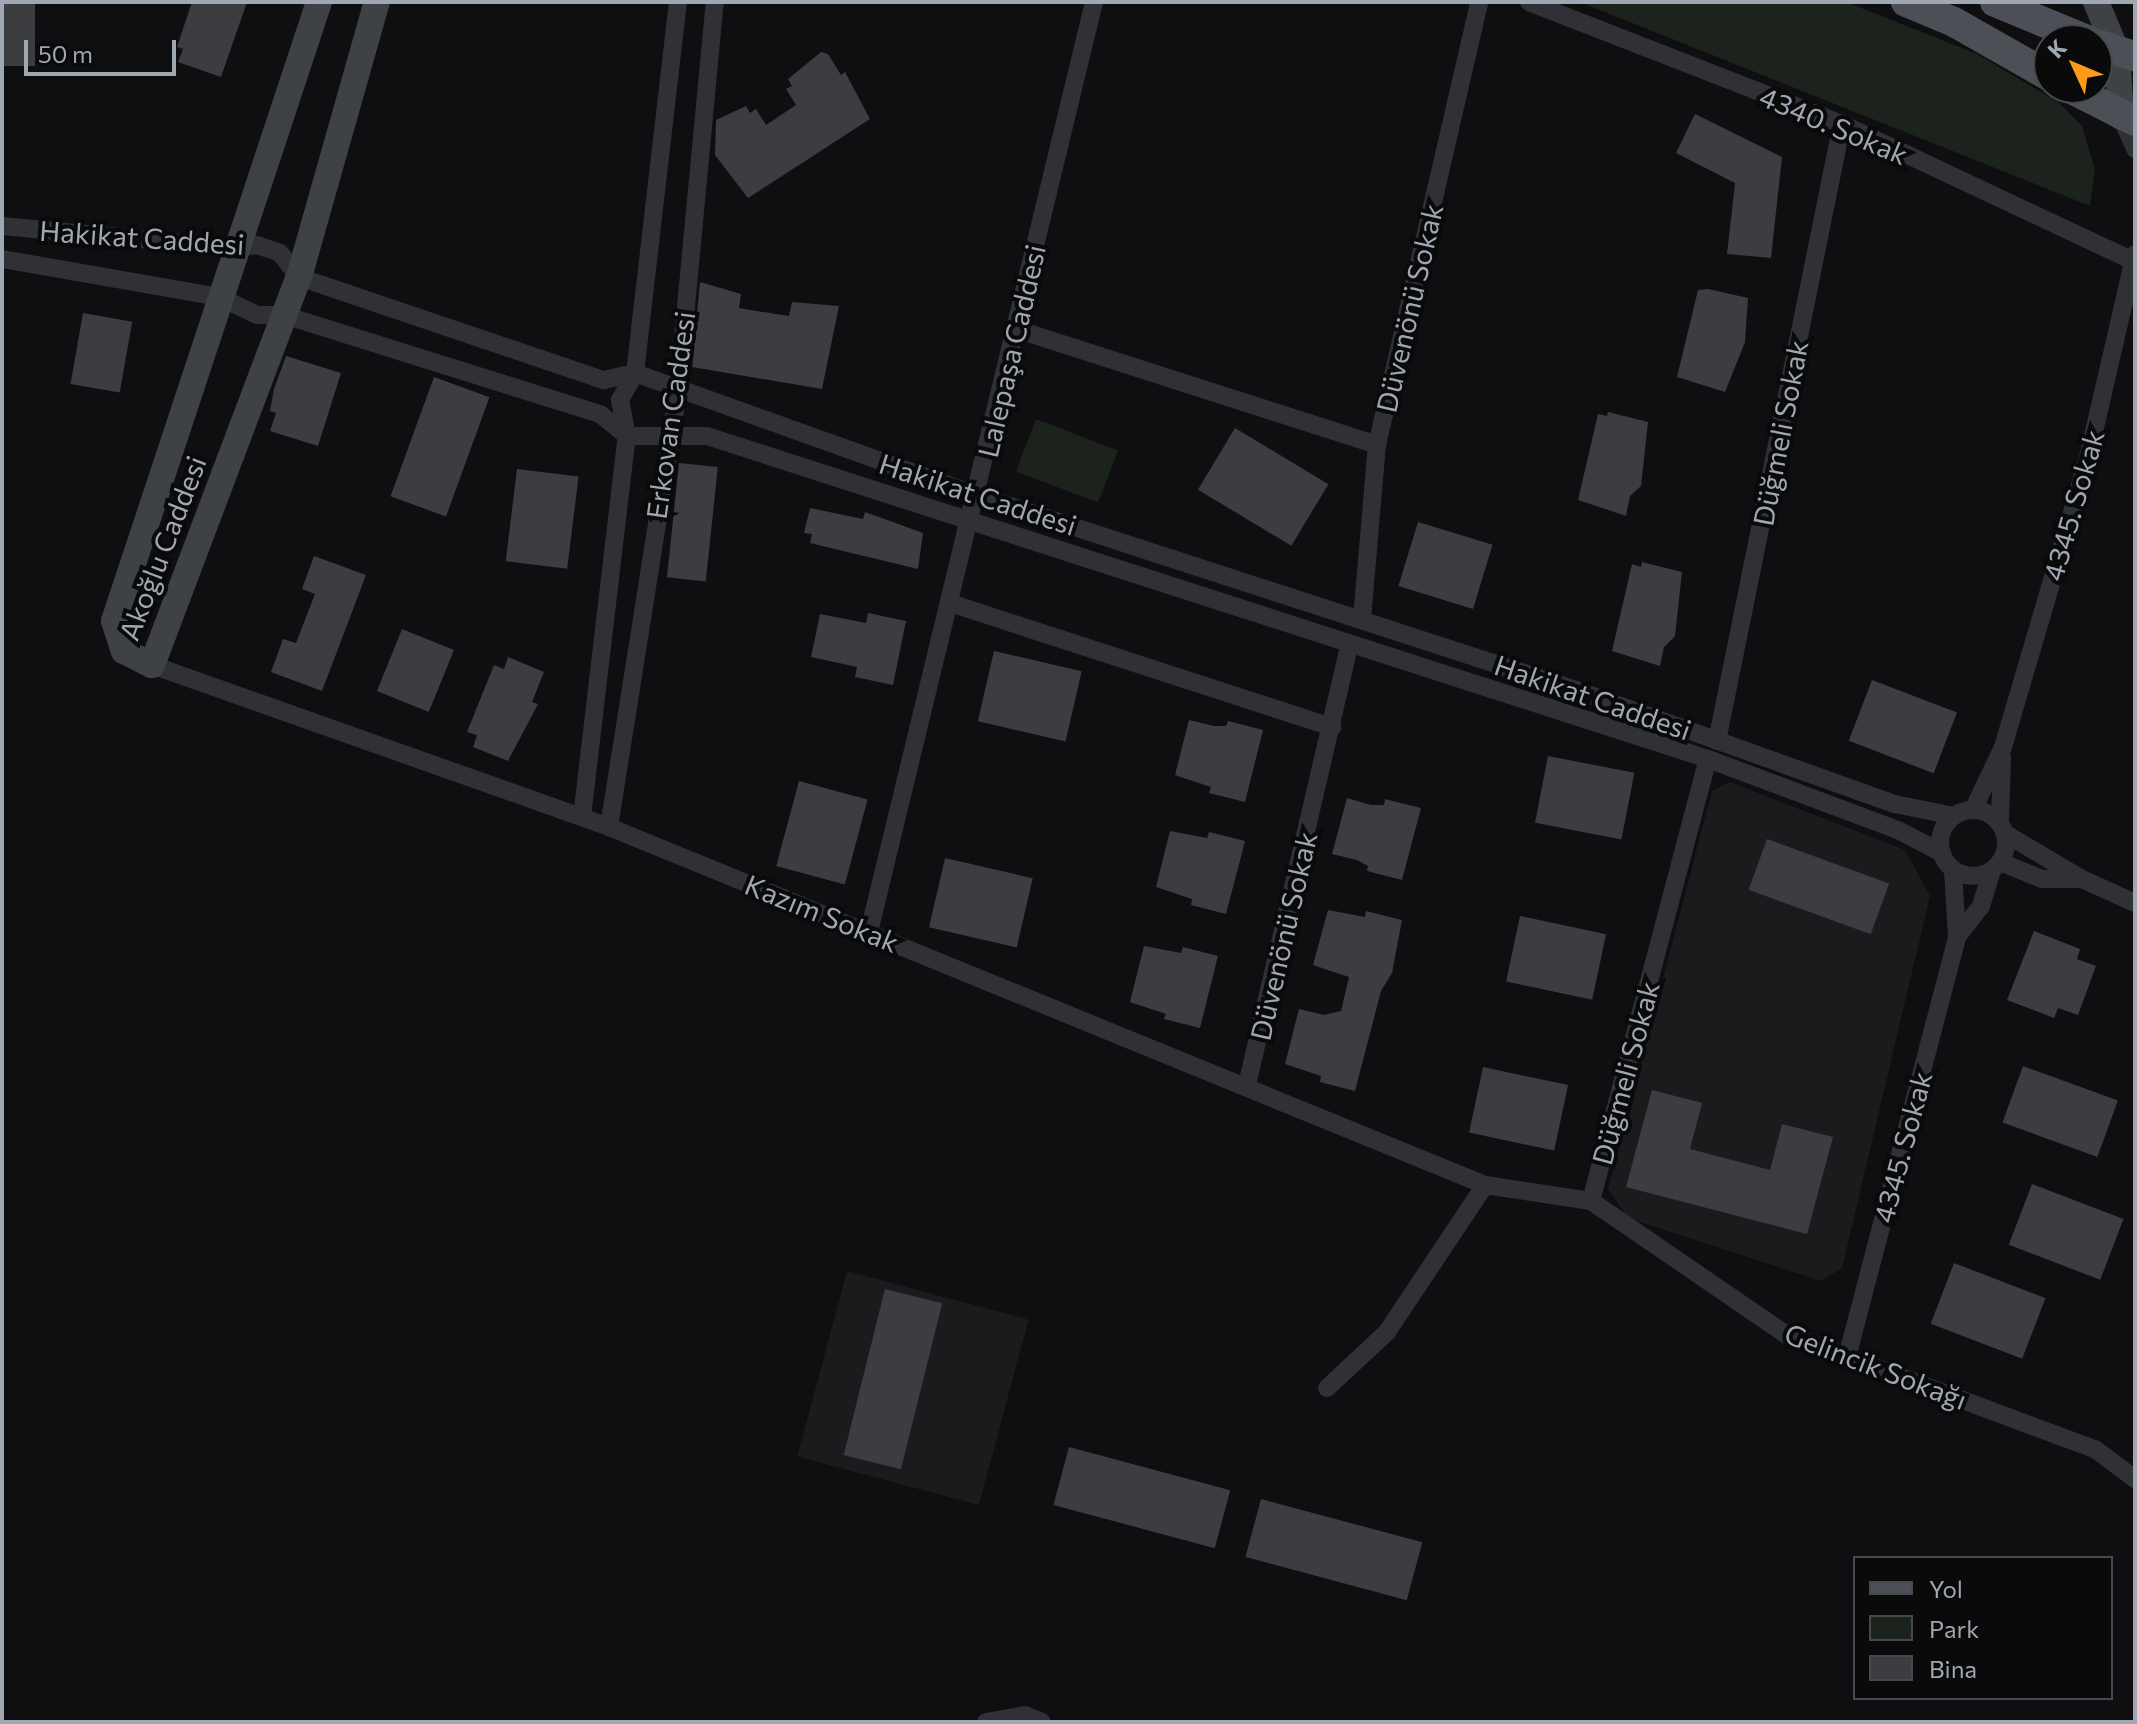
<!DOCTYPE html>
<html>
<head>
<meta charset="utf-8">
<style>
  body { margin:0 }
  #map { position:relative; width:2137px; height:1724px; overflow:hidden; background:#0f0f11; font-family:Commissioner,sans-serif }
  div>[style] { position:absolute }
  .built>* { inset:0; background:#1b1b1e; transform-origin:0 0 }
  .green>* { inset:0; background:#1b231c; transform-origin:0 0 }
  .building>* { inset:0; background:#3b3d41; transform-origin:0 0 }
  .street>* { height:18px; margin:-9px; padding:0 9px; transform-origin:9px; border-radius:9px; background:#303136 }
  .street>.ring { margin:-9px; padding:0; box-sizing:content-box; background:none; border:18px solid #303136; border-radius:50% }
  .secondary>* { height:26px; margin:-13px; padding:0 13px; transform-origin:13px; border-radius:13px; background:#3e4146 }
  .primary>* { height:30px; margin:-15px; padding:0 15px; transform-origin:15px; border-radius:15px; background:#4c4f55 }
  span { translate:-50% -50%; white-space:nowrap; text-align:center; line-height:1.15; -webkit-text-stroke:8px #0a0a0b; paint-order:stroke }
  .street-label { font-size:28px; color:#9fa7b3 }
  .frame { position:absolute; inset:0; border:4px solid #9fa7b3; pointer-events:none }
  .legend { position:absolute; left:1853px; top:1556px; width:260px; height:144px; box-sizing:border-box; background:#0a0a0b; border:2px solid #46494e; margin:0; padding:10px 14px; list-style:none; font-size:24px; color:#9fa7b3 }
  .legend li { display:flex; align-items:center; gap:16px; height:40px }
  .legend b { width:40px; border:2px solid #46494e }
  .north { position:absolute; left:2033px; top:24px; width:80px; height:80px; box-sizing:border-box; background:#0a0a0b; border:2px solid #46494e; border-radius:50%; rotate:314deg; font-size:22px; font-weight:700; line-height:32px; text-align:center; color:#9fa7b3 }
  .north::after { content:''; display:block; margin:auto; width:28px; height:36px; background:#ff9a19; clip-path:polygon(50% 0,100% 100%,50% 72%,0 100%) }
  .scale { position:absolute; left:24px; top:40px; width:152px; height:36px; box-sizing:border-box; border:4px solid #9fa7b3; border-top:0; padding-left:10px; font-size:24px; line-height:28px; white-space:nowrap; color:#9fa7b3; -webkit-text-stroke:6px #0a0a0b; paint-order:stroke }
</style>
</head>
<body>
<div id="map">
  <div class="built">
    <div style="clip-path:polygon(1730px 782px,1905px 850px,1930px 896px,1842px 1268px,1821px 1281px,1628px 1218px,1608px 1189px,1712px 791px)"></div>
    <div style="left:847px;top:1271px;width:188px;height:192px;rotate:15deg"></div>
  </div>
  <div class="green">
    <div style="clip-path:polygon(1580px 2px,1846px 2px,1977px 54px,2059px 103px,2082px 126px,2095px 169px,2090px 206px)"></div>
    <div style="left:1036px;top:419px;width:88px;height:56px;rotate:21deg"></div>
  </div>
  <div class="building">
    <div style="left:2px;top:2px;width:33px;height:64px"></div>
    <div style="clip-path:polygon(192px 2px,247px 2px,221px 77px,178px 62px,183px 49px,177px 47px)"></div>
    <div style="clip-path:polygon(821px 52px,828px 54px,841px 75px,845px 72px,870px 119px,748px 198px,715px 155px,716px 120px,746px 106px,750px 113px,756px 109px,766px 125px,796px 105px,786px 89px,792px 86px,788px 79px)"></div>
    <div style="clip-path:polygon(1695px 114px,1782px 157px,1771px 258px,1727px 254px,1735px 183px,1676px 153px)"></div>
    <div style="clip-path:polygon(700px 282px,741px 294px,739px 308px,750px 310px,789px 316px,792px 302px,839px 306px,822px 389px,692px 367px)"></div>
    <div style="clip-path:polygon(1708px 289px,1748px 298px,1745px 342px,1725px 392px,1677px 377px,1698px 290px)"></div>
    <div style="left:83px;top:313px;width:50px;height:72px;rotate:10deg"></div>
    <div style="clip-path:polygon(286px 356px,341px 373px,318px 446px,270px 431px,276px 413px,270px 411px,274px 389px)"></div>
    <div style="left:434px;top:377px;width:59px;height:127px;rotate:20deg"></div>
    <div style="clip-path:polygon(1608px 412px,1648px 422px,1641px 486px,1630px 496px,1626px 516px,1578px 500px,1598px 414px,1607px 416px)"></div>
    <div style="left:1235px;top:428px;width:109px;height:72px;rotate:31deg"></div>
    <div style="left:679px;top:463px;width:39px;height:115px;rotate:6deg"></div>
    <div style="left:517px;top:469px;width:62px;height:93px;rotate:7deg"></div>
    <div style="clip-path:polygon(810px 508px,863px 519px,865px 512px,923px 533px,918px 569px,810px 543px,812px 534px,804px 533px)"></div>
    <div style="left:1418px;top:522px;width:78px;height:67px;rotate:17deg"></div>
    <div style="clip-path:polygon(314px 556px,366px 575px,322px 691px,271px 672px,283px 639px,296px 643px,315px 594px,302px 589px)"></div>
    <div style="clip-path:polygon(1642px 562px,1682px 572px,1675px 636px,1664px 647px,1660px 666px,1612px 651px,1632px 564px,1641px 567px)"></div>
    <div style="clip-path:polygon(868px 613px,906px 621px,893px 685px,855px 677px,857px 667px,811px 657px,820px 614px,866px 623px)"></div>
    <div style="left:402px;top:629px;width:56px;height:67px;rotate:22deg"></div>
    <div style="left:994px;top:651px;width:90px;height:72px;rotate:13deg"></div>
    <div style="clip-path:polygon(508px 657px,544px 672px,532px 702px,538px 704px,508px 761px,473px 747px,477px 735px,467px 732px,494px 665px,504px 669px)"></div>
    <div style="left:1872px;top:680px;width:91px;height:65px;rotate:21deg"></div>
    <div style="clip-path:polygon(1189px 720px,1214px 726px,1226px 726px,1228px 721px,1263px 730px,1245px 802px,1209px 793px,1211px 787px,1175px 775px)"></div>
    <div style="left:1548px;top:756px;width:88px;height:68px;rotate:11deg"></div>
    <div style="left:799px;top:781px;width:71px;height:88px;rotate:15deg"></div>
    <div style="clip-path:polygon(1347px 798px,1371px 805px,1384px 805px,1385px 799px,1421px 808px,1402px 880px,1367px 871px,1368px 866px,1357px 860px,1332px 854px)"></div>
    <div style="clip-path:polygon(1170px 831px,1207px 838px,1209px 832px,1245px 841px,1226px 914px,1191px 905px,1192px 899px,1156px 887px)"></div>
    <div style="left:1767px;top:839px;width:130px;height:54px;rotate:20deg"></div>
    <div style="left:945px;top:858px;width:90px;height:71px;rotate:13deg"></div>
    <div style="clip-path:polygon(1328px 910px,1365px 917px,1366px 911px,1402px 920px,1392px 973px,1381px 991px,1355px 1091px,1320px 1082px,1321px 1076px,1285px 1064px,1299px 1009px,1324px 1015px,1341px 1011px,1349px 977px,1313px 965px)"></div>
    <div style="left:1520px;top:916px;width:88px;height:67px;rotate:12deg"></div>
    <div style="clip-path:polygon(2034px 931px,2080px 949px,2077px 959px,2096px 966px,2078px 1015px,2058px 1008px,2054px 1018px,2007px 1000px)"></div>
    <div style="clip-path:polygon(1144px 946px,1181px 953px,1183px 947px,1218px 956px,1200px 1028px,1164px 1019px,1166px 1014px,1130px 1002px)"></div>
    <div style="left:2023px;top:1066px;width:101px;height:60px;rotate:20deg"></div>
    <div style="left:1483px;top:1067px;width:87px;height:67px;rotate:12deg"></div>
    <div style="clip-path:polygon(1652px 1090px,1702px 1103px,1690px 1149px,1770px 1170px,1782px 1124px,1833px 1137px,1807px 1234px,1626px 1187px)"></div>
    <div style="left:2032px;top:1184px;width:98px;height:65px;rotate:21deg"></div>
    <div style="left:1954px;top:1263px;width:98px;height:65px;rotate:21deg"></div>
    <div style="left:885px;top:1289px;width:59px;height:171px;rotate:14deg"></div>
    <div style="left:1069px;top:1447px;width:167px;height:60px;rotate:15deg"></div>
    <div style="left:1261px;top:1499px;width:167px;height:60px;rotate:15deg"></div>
  </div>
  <div class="street">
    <div style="left:1529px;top:2px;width:336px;rotate:21.3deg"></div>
    <div style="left:1842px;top:124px;width:324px;rotate:25.2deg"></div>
    <div style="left:2121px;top:117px;width:35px;rotate:66deg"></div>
    <div style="left:2px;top:226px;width:233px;rotate:5.4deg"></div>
    <div style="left:234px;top:248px;width:23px;rotate:-7deg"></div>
    <div style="left:257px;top:245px;width:24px;rotate:19deg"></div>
    <div style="left:280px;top:253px;width:31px;rotate:52deg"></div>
    <div style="left:299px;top:277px;width:322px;rotate:18.7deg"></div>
    <div style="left:604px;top:380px;width:32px;rotate:-13deg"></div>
    <div style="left:635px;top:373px;width:362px;rotate:19.7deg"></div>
    <div style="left:976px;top:495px;width:631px;rotate:18deg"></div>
    <div style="left:1576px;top:690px;width:339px;rotate:19.7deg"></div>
    <div style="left:1895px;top:804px;width:60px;rotate:11.5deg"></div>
    <div style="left:2px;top:259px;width:220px;rotate:9.9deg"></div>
    <div style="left:219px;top:297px;width:42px;rotate:25.3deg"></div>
    <div style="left:257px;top:315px;width:27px"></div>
    <div style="left:284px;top:315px;width:331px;rotate:17.4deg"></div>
    <div style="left:600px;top:414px;width:35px;rotate:39deg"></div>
    <div style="left:627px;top:436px;width:80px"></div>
    <div style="left:707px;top:436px;width:1052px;rotate:17.88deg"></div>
    <div style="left:1708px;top:759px;width:203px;rotate:20.5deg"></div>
    <div style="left:1898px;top:830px;width:50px;rotate:27.6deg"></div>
    <div style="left:1016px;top:329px;width:379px;rotate:17.8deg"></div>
    <div style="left:950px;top:603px;width:402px;rotate:18deg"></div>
    <div style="left:1362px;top:619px;width:175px;rotate:-85.1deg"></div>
    <div style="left:1377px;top:445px;width:455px;rotate:-77deg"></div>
    <div style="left:152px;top:665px;width:485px;rotate:19.5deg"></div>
    <div style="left:609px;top:827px;width:946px;rotate:22.23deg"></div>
    <div style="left:1717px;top:741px;width:630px;rotate:-78.55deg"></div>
    <div style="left:1973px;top:810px;width:70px;rotate:-64.5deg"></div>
    <div style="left:2003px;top:747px;width:297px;rotate:-73.6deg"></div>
    <div style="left:2087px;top:462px;width:213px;rotate:-77deg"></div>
    <div class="ring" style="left:1940px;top:810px;width:48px;height:48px"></div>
    <div style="left:582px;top:817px;width:384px;rotate:-83.3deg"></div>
    <div style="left:627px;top:436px;width:37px;rotate:-101deg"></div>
    <div style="left:620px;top:400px;width:31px;rotate:-61deg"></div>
    <div style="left:635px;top:373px;width:373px;rotate:-83.4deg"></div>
    <div style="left:2000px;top:823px;width:65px;rotate:-88.2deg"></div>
    <div style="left:609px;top:827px;width:441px;rotate:-81deg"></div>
    <div style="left:678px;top:391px;width:391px;rotate:-84.6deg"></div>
    <div style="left:2004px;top:833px;width:91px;rotate:30.5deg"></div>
    <div style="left:2082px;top:879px;width:58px;rotate:24.4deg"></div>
    <div style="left:2000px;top:862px;width:45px;rotate:22deg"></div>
    <div style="left:2042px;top:879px;width:40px"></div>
    <div style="left:1953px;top:870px;width:67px;rotate:86.6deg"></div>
    <div style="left:1957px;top:937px;width:39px;rotate:-52deg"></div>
    <div style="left:1981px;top:906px;width:38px;rotate:-73deg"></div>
    <div style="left:869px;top:932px;width:957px;rotate:-76.4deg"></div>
    <div style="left:1247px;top:1085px;width:451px;rotate:-76.9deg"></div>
    <div style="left:1591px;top:1201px;width:235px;rotate:34.4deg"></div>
    <div style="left:1785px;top:1334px;width:331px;rotate:20.4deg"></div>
    <div style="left:2095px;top:1449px;width:50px;rotate:36.9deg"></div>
    <div style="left:1591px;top:1201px;width:457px;rotate:-75.2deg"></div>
    <div style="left:1847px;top:1357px;width:434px;rotate:-75.3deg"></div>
    <div style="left:1327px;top:1388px;width:82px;rotate:-43deg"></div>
    <div style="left:1387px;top:1332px;width:177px;rotate:-56.3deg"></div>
    <div style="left:1485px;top:1185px;width:107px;rotate:8.6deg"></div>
    <div style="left:986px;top:1722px;width:40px;rotate:-10deg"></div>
    <div style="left:1025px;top:1715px;width:18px;rotate:22deg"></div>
  </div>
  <div class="secondary">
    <div style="left:319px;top:2px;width:652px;rotate:108.32deg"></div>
    <div style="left:114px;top:621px;width:32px;rotate:72deg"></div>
    <div style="left:124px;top:651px;width:31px;rotate:27deg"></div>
    <div style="left:152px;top:665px;width:415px;rotate:-69.3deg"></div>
    <div style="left:299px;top:277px;width:286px;rotate:-74.2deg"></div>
    <div style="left:2096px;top:2px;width:54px;rotate:67.2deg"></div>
    <div style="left:2117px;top:52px;width:65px;rotate:86.5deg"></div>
  </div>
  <div class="primary">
    <div style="left:1906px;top:2px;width:52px;rotate:22.6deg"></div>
    <div style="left:1954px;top:22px;width:109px;rotate:29.6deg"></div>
    <div style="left:1995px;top:2px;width:100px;rotate:22.4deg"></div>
    <div style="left:2097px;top:44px;width:40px;rotate:18deg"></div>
    <div style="left:2070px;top:88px;width:73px;rotate:26.9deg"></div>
  </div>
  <div class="street-label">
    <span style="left:1834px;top:125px;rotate:23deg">4340. Sokak</span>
    <span style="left:142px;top:237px;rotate:4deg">Hakikat Caddesi</span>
    <span style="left:1409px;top:308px;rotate:-77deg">Düvenönü Sokak</span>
    <span style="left:1011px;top:351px;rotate:-77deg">Lalepaşa Caddesi</span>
    <span style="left:670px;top:415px;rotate:-82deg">Erkovan Caddesi</span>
    <span style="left:1780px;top:433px;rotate:-79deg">Düğmeli Sokak</span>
    <span style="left:978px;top:494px;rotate:18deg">Hakikat Caddesi</span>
    <span style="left:2073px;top:505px;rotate:-74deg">4345. Sokak</span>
    <span style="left:162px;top:548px;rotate:-69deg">Akoğlu Caddesi</span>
    <span style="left:1593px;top:697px;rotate:19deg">Hakikat Caddesi</span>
    <span style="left:822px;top:913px;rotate:22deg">Kazım Sokak</span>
    <span style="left:1283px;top:936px;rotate:-77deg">Düvenönü Sokak</span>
    <span style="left:1625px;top:1073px;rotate:-75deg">Düğmeli Sokak</span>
    <span style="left:1902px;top:1147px;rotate:-75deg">4345. Sokak</span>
    <span style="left:1876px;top:1366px;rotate:21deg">Gelincik Sokağı</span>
  </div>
  <div class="frame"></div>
  <ul class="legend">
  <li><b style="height:10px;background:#4c4f55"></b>Yol</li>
  <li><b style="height:22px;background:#1b231c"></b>Park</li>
  <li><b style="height:22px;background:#3b3d41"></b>Bina</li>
  </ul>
  <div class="north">K</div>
  <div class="scale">50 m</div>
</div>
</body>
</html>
